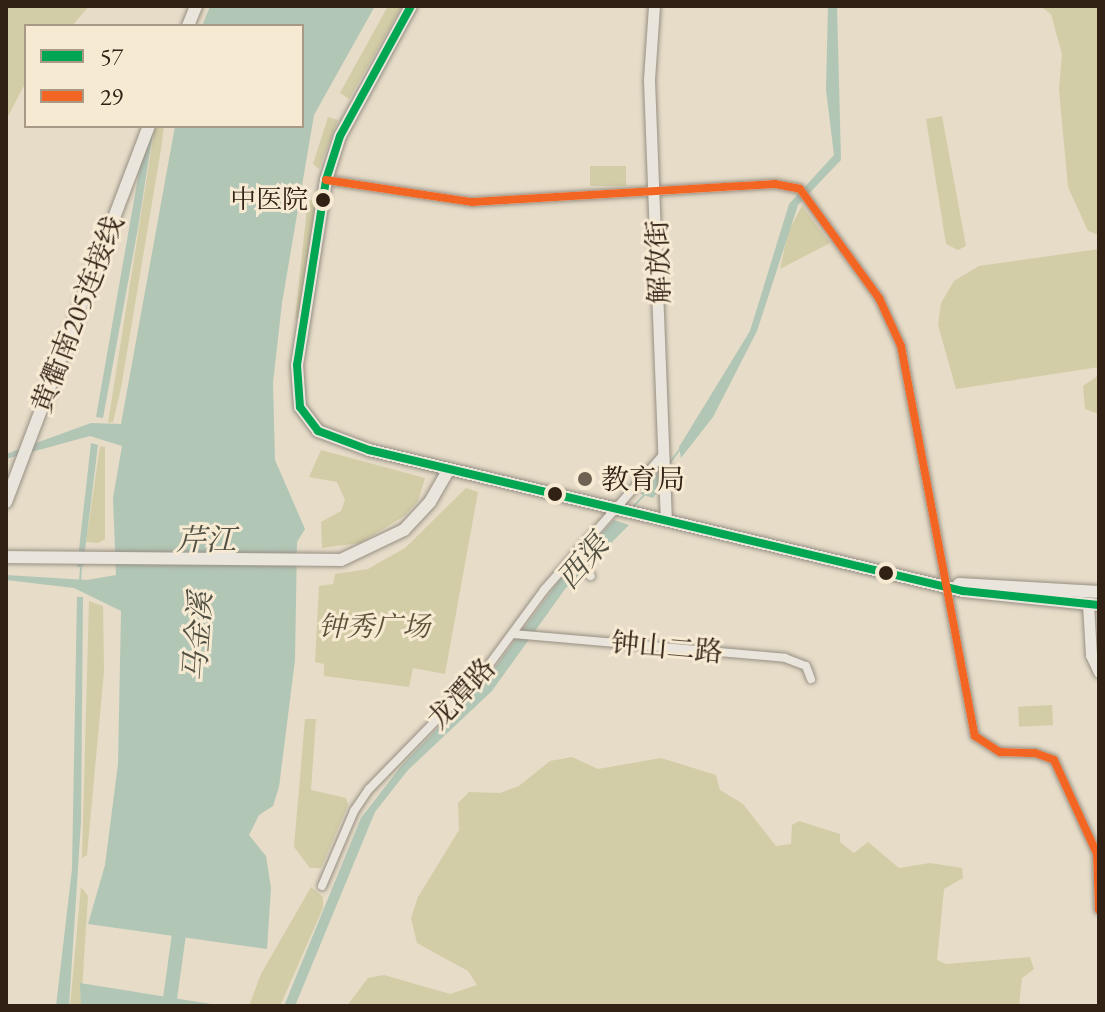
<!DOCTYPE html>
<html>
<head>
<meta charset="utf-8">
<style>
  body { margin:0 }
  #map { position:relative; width:1105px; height:1012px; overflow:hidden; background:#e6dcc8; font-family:"EB Garamond","Noto Serif SC",serif }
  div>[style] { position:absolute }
  .green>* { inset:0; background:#d2cda6; transform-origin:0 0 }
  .water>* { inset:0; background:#b2c6b6 }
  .stream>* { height:2px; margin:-1px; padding:0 1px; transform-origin:1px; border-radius:1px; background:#b2c6b6 }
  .river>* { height:14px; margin:-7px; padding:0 7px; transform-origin:7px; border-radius:7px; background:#b2c6b6 }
  .roads { filter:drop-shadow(0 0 2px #978f83) drop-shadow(0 0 2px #978f83) }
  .minor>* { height:8px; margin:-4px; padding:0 4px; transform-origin:4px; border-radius:4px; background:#eae5dc }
  .tertiary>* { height:11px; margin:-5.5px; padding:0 5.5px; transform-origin:5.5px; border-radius:5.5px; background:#eae5dc }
  .secondary>* { height:12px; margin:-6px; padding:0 6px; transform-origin:6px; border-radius:6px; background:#eae5dc }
  .bus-1>* { height:8px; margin:-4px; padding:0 4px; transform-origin:4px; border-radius:4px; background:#00a651 }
  .bus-2>* { height:8px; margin:-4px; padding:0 4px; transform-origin:4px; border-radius:4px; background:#f26522 }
  .dots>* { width:22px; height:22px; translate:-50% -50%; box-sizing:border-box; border:4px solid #f7ead3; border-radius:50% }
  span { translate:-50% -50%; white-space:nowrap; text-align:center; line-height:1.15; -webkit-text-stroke:6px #f7ead3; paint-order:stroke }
  .bus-label { font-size:26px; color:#312114 }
  .right { translate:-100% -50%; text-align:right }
  .street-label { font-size:28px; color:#312114 }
  .poi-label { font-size:28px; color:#312114 }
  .left { translate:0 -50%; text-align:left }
  .park-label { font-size:28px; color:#5c5138; font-style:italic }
  .water-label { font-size:30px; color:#515042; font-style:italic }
  .frame { position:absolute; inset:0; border:8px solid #312114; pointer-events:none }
  .legend { position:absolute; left:24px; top:24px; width:280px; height:104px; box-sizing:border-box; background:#f7ead3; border:2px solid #a89a87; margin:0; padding:10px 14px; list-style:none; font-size:24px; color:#312114 }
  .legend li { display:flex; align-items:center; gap:16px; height:40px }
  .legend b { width:40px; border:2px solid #a89a87 }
</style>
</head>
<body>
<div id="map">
  <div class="green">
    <div style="clip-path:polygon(6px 6px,89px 6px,72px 26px,26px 26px,26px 82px,6px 120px)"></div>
    <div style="clip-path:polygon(388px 6px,402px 6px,349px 99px,340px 93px)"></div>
    <div style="clip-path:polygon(1040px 6px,1099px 6px,1099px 235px,1088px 231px,1068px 187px,1059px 90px,1062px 54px,1051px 14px)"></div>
    <div style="clip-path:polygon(942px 116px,966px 246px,958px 250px,946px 244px,926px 119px)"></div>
    <div style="clip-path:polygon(328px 117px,338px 120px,319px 169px,313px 164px)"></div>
    <div style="clip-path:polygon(155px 126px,164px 126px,161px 149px,121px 388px,113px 422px,108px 423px)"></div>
    <div style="left:626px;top:166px;width:20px;height:36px;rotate:90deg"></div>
    <div style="clip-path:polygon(308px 199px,317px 201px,300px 317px,295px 319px)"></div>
    <div style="clip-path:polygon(802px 206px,830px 243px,780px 269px,788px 232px)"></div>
    <div style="clip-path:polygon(1099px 249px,1099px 367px,956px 389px,938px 325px,941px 303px,954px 281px,979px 266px)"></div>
    <div style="clip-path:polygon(1099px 375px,1099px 414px,1085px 409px,1083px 386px)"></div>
    <div style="clip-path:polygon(100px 446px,105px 447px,105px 539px,98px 543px,86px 542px)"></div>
    <div style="clip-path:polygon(321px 450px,425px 478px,418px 501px,404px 516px,360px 543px,322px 548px,321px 522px,341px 511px,345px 500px,337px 482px,309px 477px)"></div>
    <div style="clip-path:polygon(466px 488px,478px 492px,445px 674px,413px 668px,409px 687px,324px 676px,324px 664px,315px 662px,319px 586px,333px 584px,335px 574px,368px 569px,405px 548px)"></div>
    <div style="clip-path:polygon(89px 601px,103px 606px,104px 671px,87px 855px,82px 858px)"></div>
    <div style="left:1052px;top:705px;width:20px;height:34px;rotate:87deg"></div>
    <div style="clip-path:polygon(305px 719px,316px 719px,311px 790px,346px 798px,348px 805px,321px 868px,310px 868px,294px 847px)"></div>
    <div style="clip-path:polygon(572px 757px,598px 769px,661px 758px,716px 775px,720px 790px,743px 804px,776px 846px,791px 844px,792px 825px,799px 821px,840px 834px,840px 842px,854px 853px,868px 842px,899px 868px,930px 863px,962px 868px,963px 878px,944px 889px,937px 960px,946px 964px,1030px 957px,1034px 969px,1022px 978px,1019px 1006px,347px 1006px,368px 978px,384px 975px,450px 994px,477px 985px,468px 971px,417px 943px,411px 918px,418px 897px,459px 830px,458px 803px,469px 792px,500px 793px,519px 786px,550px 761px)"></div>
    <div style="clip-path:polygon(81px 887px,88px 896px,81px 1006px,70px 1006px)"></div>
    <div style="clip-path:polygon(311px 887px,323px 897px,323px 908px,280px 1006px,249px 1006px,261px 974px)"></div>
  </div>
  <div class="water">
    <div style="clip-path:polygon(210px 6px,375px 6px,314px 115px,282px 303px,273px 383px,275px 460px,305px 529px,297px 542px,295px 660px,279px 787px,273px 806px,259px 815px,249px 835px,266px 856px,271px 888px,267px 949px,88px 924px,105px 865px,118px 764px,121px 611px,74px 588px,6px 580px,6px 575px,87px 580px,116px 575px,113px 498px,122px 446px,90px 436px,6px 459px,6px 454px,91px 423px,121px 424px,175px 126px,302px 126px,302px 26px,202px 26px)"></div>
    <div style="clip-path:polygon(828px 6px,837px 6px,841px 160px,798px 205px,757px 331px,713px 417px,681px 458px,679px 447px,750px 331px,789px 204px,834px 155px,826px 90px)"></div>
    <div style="clip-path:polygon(147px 126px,154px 126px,138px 228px,103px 418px,96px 417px)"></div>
    <div style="clip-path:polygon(91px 443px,98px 445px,83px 567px,77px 567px)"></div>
    <div style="clip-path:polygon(657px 472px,661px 488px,653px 498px,640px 494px)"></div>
    <div style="clip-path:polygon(614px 520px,629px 525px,565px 589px,492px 691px,408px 770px,375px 812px,295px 1006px,284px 1006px,361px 818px,402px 765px,490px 674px,564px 574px)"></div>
    <div style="clip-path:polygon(77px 597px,83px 597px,81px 822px,69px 1006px,56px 1006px,72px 869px)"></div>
    <div style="clip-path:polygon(80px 983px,223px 1006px,81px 1006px)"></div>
  </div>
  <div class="stream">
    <div style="left:668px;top:465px;width:21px;rotate:-53deg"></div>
    <div style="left:632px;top:508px;width:18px;rotate:-47deg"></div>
    <div style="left:80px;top:582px;width:14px;rotate:-86deg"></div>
  </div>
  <div class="river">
    <div style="left:169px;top:1006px;width:88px;rotate:-82.1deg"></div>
  </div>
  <div class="roads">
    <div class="minor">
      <div style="left:326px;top:180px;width:148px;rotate:8.6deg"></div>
      <div style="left:472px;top:202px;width:304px;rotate:-3.4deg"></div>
      <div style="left:775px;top:184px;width:25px;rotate:11deg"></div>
      <div style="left:800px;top:189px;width:135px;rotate:54.1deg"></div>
      <div style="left:879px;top:298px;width:53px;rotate:65.4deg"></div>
      <div style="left:901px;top:346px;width:397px;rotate:79.3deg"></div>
      <div style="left:975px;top:736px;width:30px;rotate:33deg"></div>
      <div style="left:1000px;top:752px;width:35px;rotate:2deg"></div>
      <div style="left:1035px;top:753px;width:20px;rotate:20deg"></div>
      <div style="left:1054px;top:760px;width:103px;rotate:65.4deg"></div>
      <div style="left:1097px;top:854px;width:56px;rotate:88deg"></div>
      <div style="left:573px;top:557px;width:26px;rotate:47deg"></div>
      <div style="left:513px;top:634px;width:273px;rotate:5deg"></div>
      <div style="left:785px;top:658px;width:22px;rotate:21deg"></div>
      <div style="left:806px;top:666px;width:14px;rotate:69deg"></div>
      <div style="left:322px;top:886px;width:82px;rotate:-66.9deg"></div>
      <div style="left:354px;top:811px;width:27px;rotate:-56deg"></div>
      <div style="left:369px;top:789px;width:168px;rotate:-45.7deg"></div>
      <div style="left:486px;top:669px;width:98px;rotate:-53.7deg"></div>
      <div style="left:544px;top:590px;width:179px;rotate:-48.6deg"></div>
    </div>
    <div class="tertiary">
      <div style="left:654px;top:6px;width:74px;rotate:93.9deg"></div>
      <div style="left:649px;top:80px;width:438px;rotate:87.8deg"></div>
      <div style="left:1088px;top:604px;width:51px;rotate:86.6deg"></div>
      <div style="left:1091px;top:655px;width:19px;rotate:65deg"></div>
    </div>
    <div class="secondary">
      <div style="left:411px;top:6px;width:148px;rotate:118.6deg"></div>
      <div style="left:340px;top:136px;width:46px;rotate:107.7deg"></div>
      <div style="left:326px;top:180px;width:187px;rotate:98.9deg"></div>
      <div style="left:297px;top:365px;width:42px;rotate:85.9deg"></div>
      <div style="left:300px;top:407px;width:30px;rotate:53deg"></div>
      <div style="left:318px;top:431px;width:54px;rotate:20.4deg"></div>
      <div style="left:369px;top:450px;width:611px;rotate:13.35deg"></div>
      <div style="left:963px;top:591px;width:137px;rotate:5.9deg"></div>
      <div style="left:188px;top:26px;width:22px;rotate:-68deg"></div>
      <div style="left:6px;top:502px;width:402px;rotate:-69.2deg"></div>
      <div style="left:6px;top:557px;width:335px;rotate:0.5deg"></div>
      <div style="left:341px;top:560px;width:70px;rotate:-25.5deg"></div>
      <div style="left:404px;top:530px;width:38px;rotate:-47deg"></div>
      <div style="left:430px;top:502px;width:38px;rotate:-60deg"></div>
      <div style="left:959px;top:584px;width:140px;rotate:3.3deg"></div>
    </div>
  </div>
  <div class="bus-1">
    <div style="left:411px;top:6px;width:148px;rotate:118.6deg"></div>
    <div style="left:340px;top:136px;width:46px;rotate:107.7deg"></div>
    <div style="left:326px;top:180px;width:187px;rotate:98.9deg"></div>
    <div style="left:297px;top:365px;width:42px;rotate:85.9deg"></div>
    <div style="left:300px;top:407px;width:30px;rotate:53deg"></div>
    <div style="left:318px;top:431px;width:54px;rotate:20.4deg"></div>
    <div style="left:369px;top:450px;width:611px;rotate:13.35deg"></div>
    <div style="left:963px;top:591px;width:137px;rotate:5.9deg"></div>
  </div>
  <div class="bus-2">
    <div style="left:326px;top:180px;width:148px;rotate:8.6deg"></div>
    <div style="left:472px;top:202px;width:304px;rotate:-3.4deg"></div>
    <div style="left:775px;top:184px;width:25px;rotate:11deg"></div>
    <div style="left:800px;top:189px;width:135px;rotate:54.1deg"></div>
    <div style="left:879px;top:298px;width:53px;rotate:65.4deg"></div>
    <div style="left:901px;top:346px;width:397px;rotate:79.3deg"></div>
    <div style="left:975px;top:736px;width:30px;rotate:33deg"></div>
    <div style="left:1000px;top:752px;width:35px;rotate:2deg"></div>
    <div style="left:1035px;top:753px;width:20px;rotate:20deg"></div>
    <div style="left:1054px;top:760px;width:103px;rotate:65.4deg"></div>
    <div style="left:1097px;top:854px;width:56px;rotate:88deg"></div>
  </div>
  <div class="dots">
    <div style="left:323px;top:200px;background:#312114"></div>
    <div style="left:585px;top:479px;background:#706253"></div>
    <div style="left:555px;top:494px;background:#312114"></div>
    <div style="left:886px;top:573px;background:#312114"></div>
  </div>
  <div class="bus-label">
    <span class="right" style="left:308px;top:200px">中医院</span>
  </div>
  <div class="street-label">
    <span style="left:658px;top:262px;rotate:-92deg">解放街</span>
    <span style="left:77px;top:314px;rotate:-69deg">黄衢南205连接线</span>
    <span style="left:667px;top:647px;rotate:5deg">钟山二路</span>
    <span style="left:461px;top:693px;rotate:-47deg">龙潭路</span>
  </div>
  <div class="poi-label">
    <span class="left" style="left:601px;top:479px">教育局</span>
  </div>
  <div class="park-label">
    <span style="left:374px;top:626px">钟秀广场</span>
  </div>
  <div class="water-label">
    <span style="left:206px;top:540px">芹江</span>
    <span style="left:583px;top:562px;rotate:-49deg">西渠</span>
    <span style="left:198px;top:637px;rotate:-86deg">马金溪</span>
  </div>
  <div class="frame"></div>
  <ul class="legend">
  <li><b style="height:10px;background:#00a651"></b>57</li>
  <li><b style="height:10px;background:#f26522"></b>29</li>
  </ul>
</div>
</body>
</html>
